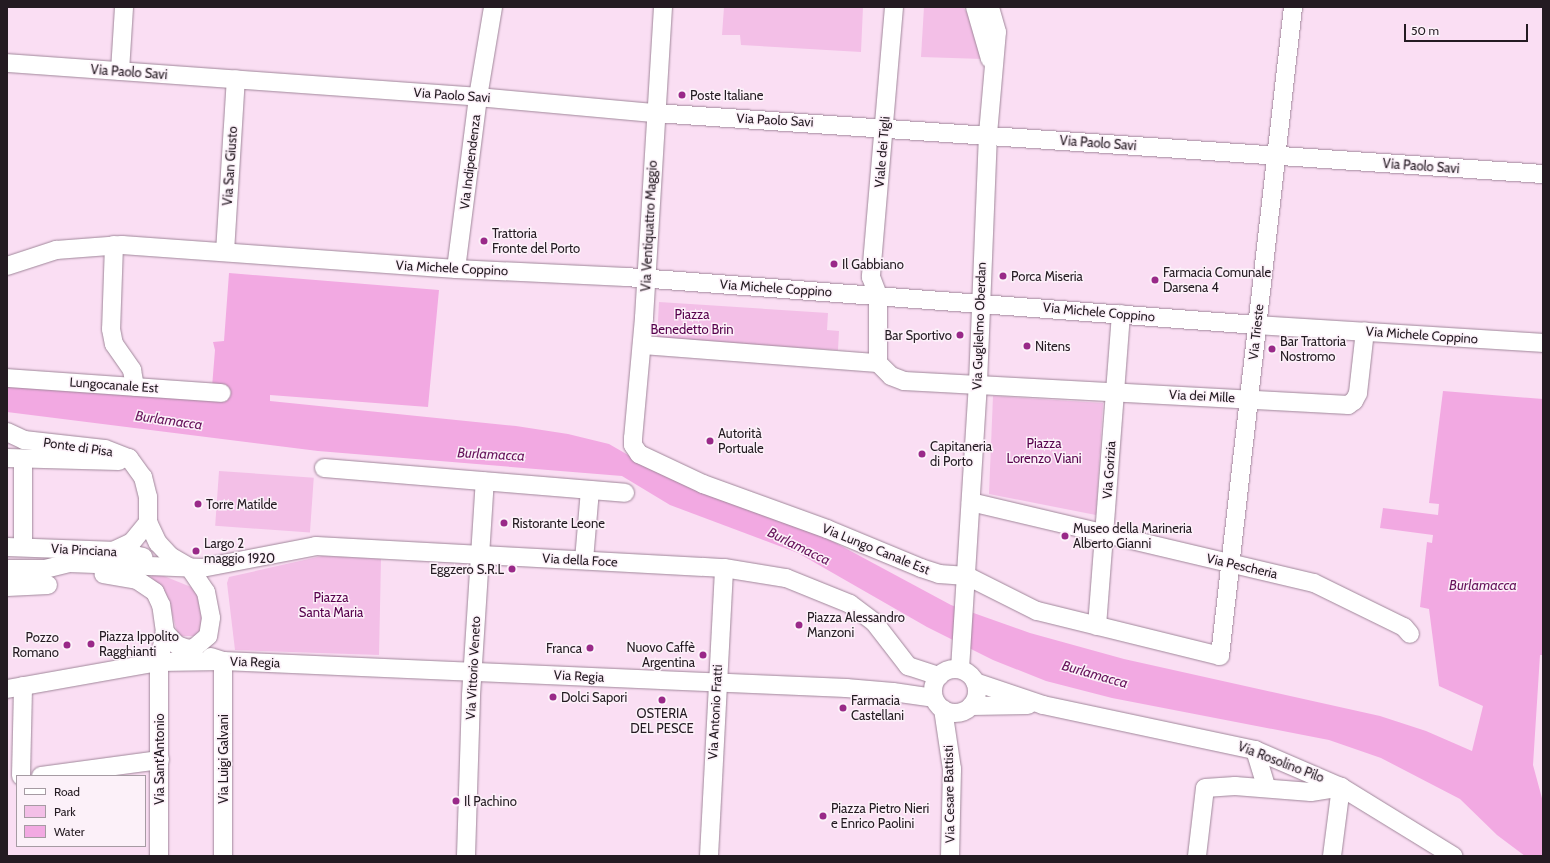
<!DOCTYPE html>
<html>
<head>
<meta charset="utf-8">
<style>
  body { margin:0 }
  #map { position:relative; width:1550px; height:863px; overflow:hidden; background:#fadef3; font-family:Cabin,sans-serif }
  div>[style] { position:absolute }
  .green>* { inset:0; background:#f3bfe7; transform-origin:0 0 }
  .water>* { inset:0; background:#f2a9e2 }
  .roads { filter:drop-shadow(0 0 1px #a0879a) drop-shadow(0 0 1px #a0879a) }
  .minor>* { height:18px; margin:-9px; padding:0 9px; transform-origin:9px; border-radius:9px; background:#fff }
  .minor>.ring { margin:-9px; padding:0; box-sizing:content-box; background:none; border:18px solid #fff; border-radius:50% }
  .dots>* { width:11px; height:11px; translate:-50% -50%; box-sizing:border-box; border:2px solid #fcf1f9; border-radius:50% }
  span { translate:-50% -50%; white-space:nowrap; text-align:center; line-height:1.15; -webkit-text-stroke:3px #fcf1f9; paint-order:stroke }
  .street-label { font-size:13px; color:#241b22 }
  .poi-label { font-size:13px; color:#241b22 }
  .left { translate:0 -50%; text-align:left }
  .right { translate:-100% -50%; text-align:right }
  .park-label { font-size:13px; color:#56004c }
  .water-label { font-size:14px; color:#67145c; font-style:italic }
  .frame { position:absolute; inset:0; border:8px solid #241b22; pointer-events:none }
  .legend { position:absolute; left:16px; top:775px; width:130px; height:72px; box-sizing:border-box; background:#fcf1f9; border:1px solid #a69ba3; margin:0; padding:5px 7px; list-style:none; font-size:12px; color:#241b22 }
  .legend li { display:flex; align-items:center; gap:8px; height:20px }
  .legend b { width:20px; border:1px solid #a69ba3 }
  .scale { position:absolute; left:1404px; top:24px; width:124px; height:18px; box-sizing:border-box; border:2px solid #241b22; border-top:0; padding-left:5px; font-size:12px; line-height:14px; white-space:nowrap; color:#241b22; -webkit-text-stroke:3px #fcf1f9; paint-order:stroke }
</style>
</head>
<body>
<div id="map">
  <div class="green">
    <div style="clip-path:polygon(724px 7px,863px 7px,861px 52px,741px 45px,740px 35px,722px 35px)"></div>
    <div style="clip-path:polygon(924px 7px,963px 7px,970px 17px,983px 59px,921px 57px)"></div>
    <div style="clip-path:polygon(659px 302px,828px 313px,827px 330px,839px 331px,838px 350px,657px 339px)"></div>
    <div style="clip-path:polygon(993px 396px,1103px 403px,1096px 515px,989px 494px)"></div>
    <div style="left:219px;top:471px;width:95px;height:55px;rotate:4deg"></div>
    <div style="clip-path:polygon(322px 556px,381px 559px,379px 655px,235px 650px,227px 583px,229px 577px)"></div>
    <div style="clip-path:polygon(154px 572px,191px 587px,197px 595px,202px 619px,199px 636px,178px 636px,168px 598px,151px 577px)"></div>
  </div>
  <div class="water">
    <div style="clip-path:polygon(229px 273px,439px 290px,428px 407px,270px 395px,270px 401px,516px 426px,568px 434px,609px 444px,642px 463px,819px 534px,951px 605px,1030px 633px,1124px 659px,1380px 716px,1426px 731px,1472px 751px,1483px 706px,1439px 686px,1429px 609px,1420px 607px,1427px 542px,1432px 543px,1433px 535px,1380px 528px,1383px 508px,1438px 515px,1439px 504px,1429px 503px,1443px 391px,1543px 399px,1543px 655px,1540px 655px,1533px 765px,1543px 802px,1543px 856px,1525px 856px,1497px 835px,1460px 799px,1381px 758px,1329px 740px,1112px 698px,1046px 681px,993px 660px,927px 627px,798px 553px,670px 505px,622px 476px,318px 451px,7px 412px,7px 385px,212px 387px,215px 350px,213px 342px,224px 341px)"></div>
  </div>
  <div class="roads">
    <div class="minor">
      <div style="left:663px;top:7px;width:312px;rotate:93.5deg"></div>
      <div style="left:644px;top:318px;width:121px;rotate:95.2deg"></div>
      <div style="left:633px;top:438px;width:7px;rotate:90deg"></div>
      <div style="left:633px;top:445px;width:11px;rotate:56deg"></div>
      <div style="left:639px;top:454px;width:71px;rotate:25.1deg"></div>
      <div style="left:703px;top:484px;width:132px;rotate:19.9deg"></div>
      <div style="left:827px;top:529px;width:102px;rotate:22.5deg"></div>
      <div style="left:921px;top:568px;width:19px;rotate:18deg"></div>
      <div style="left:939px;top:574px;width:28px;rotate:4deg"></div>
      <div style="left:967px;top:576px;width:78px;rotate:26.6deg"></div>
      <div style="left:1037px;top:611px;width:188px;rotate:13.8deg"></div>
      <div style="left:1220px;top:656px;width:653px;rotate:-83.58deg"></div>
      <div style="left:894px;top:7px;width:271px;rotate:94.9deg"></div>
      <div style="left:871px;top:277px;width:19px;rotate:69deg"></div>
      <div style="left:878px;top:295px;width:68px;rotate:90deg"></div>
      <div style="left:878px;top:363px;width:18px;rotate:45deg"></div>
      <div style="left:891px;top:376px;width:14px;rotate:21deg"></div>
      <div style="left:904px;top:381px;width:445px;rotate:3.1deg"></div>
      <div style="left:1348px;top:405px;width:7px;rotate:-34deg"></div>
      <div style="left:1354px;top:401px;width:9px;rotate:-63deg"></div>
      <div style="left:1358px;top:393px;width:62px;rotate:-83.6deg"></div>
      <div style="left:975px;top:7px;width:54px;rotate:73.9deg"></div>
      <div style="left:7px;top:63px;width:472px;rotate:4.1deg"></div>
      <div style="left:478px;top:97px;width:178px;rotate:5.2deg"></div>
      <div style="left:655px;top:113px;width:890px;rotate:3.93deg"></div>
      <div style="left:120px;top:71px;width:64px;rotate:-86.4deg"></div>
      <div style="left:114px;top:245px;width:84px;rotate:92deg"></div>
      <div style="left:111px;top:329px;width:15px;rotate:79deg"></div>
      <div style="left:114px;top:344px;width:32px;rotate:55deg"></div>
      <div style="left:132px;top:370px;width:17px;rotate:80deg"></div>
      <div style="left:225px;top:252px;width:173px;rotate:-86.4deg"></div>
      <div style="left:7px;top:266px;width:52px;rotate:-18.1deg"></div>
      <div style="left:56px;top:250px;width:66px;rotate:-4.3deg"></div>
      <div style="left:122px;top:245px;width:335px;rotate:4.1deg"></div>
      <div style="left:456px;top:269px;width:170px;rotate:2.7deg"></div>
      <div style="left:626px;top:277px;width:633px;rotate:4.35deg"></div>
      <div style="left:1257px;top:325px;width:287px;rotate:3.6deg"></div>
      <div style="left:456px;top:269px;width:173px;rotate:-82.7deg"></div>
      <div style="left:478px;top:97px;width:91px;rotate:-80.5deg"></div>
      <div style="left:642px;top:345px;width:237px;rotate:4.4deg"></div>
      <div style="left:7px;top:378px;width:215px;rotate:4deg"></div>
      <div style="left:7px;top:432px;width:19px;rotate:25deg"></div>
      <div style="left:24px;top:440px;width:81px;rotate:6.3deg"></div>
      <div style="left:105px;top:449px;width:26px;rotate:21deg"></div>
      <div style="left:129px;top:458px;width:24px;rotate:54deg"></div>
      <div style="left:143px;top:477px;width:21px;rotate:76deg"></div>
      <div style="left:148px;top:497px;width:25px;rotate:90deg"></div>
      <div style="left:148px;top:522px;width:23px;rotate:65deg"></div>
      <div style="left:158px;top:543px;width:18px;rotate:47deg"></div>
      <div style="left:170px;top:556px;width:22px;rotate:30deg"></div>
      <div style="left:189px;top:567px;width:30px;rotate:56deg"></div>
      <div style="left:206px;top:592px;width:26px;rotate:79deg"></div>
      <div style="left:211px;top:618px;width:18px;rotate:99deg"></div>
      <div style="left:208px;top:636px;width:18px;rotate:139deg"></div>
      <div style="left:194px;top:648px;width:6px;rotate:171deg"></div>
      <div style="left:188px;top:649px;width:12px;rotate:-160deg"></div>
      <div style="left:177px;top:645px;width:18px;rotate:-133deg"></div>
      <div style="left:165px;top:632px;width:27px;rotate:-98deg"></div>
      <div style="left:161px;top:605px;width:14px;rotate:-115deg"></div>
      <div style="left:155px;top:592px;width:22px;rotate:-146deg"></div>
      <div style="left:137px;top:580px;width:34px;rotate:-170deg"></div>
      <div style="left:7px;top:458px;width:112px;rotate:1.5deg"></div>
      <div style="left:324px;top:468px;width:302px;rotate:4.7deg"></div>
      <div style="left:971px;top:502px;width:352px;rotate:13.3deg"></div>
      <div style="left:1314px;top:583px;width:100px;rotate:26.1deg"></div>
      <div style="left:1404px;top:627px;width:9px;rotate:49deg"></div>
      <div style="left:7px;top:547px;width:110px;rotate:2.1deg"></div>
      <div style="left:117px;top:551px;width:27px;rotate:13deg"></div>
      <div style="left:23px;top:547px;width:88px;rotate:-90deg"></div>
      <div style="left:111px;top:552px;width:23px;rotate:-25deg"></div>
      <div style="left:132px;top:542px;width:26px;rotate:-51deg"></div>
      <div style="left:584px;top:560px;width:70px;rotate:-85.1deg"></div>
      <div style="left:7px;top:569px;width:38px"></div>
      <div style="left:45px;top:569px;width:25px;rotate:-14deg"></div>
      <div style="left:69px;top:563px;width:133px;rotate:2.2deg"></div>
      <div style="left:202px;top:568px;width:116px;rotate:-10.9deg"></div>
      <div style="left:316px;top:546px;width:409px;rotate:3.1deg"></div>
      <div style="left:724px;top:568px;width:63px;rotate:9.2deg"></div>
      <div style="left:786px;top:578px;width:69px;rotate:22.1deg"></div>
      <div style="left:850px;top:604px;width:30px;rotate:37deg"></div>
      <div style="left:874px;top:622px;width:56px;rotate:52.3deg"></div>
      <div style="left:908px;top:666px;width:33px;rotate:18deg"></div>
      <div style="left:7px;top:587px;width:41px;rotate:-2.8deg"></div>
      <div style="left:1097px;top:626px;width:313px;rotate:-85.6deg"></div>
      <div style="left:211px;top:657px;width:13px;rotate:18deg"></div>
      <div style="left:223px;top:661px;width:195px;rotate:90deg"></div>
      <div style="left:960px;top:669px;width:287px;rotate:-86.4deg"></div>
      <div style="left:978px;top:383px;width:249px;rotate:-87.7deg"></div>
      <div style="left:988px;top:134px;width:102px;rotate:-85deg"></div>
      <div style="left:997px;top:32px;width:26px;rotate:-106deg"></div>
      <div class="ring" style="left:933px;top:669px;width:26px;height:26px"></div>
      <div style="left:975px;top:682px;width:72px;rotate:18.7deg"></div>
      <div style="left:1043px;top:705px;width:217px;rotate:12deg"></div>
      <div style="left:1255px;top:750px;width:94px;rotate:23.3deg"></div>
      <div style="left:1341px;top:787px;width:132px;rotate:31.6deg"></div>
      <div style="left:7px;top:689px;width:154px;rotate:-10.1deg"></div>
      <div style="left:159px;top:662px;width:64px;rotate:-0.9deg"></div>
      <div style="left:223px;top:661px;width:624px;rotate:2.48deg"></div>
      <div style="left:846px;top:688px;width:47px;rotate:4.9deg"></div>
      <div style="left:893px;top:692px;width:41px;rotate:8.3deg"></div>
      <div style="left:971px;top:706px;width:57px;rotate:-1deg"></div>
      <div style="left:943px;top:709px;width:61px;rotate:81.5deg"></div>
      <div style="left:952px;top:769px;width:87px;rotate:91.3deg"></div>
      <div style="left:1255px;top:750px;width:39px;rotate:73deg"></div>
      <div style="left:21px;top:776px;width:90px;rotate:-88.7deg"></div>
      <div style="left:41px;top:776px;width:120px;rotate:-7.7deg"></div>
      <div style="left:159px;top:856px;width:194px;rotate:-90deg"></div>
      <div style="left:159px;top:662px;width:31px;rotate:-79deg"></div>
      <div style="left:466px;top:856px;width:161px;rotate:-88.2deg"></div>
      <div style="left:471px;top:695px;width:214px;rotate:-86.3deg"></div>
      <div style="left:709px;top:856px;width:288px;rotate:-87deg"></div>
      <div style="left:1197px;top:856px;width:68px;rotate:-83.3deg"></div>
      <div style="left:1205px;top:788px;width:30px;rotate:-4deg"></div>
      <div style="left:1235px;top:786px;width:76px;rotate:4.5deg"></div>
      <div style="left:1311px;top:792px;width:30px;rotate:-9deg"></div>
      <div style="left:1332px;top:856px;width:70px;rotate:-82.6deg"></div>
    </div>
  </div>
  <div class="dots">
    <div style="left:682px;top:95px;background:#992988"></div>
    <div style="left:484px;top:241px;background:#992988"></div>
    <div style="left:834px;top:264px;background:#992988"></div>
    <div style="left:1003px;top:276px;background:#992988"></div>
    <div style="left:1155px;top:280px;background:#992988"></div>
    <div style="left:960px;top:335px;background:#992988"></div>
    <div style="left:1027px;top:346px;background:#992988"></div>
    <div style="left:1272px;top:349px;background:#992988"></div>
    <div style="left:710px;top:441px;background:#992988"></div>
    <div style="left:922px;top:454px;background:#992988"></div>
    <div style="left:198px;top:504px;background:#992988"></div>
    <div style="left:504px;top:523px;background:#992988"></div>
    <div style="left:1065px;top:536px;background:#992988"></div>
    <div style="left:196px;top:551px;background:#992988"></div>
    <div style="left:512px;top:569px;background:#992988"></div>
    <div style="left:799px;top:625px;background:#992988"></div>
    <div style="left:91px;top:644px;background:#992988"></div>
    <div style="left:67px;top:645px;background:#992988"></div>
    <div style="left:590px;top:648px;background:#992988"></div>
    <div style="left:703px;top:655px;background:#992988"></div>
    <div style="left:553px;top:697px;background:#992988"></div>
    <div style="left:662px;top:700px;background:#992988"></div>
    <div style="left:843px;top:708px;background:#992988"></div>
    <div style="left:456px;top:801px;background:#992988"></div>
    <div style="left:823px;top:816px;background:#992988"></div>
  </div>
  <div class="street-label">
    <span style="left:129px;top:72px;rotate:4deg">Via Paolo Savi</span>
    <span style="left:452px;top:95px;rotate:4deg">Via Paolo Savi</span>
    <span style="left:775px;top:120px;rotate:3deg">Via Paolo Savi</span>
    <span style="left:1098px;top:143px;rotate:4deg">Via Paolo Savi</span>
    <span style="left:882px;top:152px;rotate:-85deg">Viale dei Tigli</span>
    <span style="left:470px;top:162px;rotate:-83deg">Via Indipendenza</span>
    <span style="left:230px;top:166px;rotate:-86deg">Via San Giusto</span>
    <span style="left:1421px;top:166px;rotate:4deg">Via Paolo Savi</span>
    <span style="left:649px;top:226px;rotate:-87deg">Via Ventiquattro Maggio</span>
    <span style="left:452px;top:268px;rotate:3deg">Via Michele Coppino</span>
    <span style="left:776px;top:288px;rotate:4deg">Via Michele Coppino</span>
    <span style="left:1099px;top:312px;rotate:5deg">Via Michele Coppino</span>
    <span style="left:979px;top:326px;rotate:-88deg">Via Guglielmo Oberdan</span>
    <span style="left:1256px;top:332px;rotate:-84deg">Via Trieste</span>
    <span style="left:1422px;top:335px;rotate:4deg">Via Michele Coppino</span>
    <span style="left:114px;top:385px;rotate:4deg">Lungocanale Est</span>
    <span style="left:1202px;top:396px;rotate:3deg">Via dei Mille</span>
    <span style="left:78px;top:447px;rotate:8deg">Ponte di Pisa</span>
    <span style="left:1109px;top:470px;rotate:-86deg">Via Gorizia</span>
    <span style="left:876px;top:549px;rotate:22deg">Via Lungo Canale Est</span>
    <span style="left:84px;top:550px;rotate:3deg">Via Pinciana</span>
    <span style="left:580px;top:560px;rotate:3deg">Via della Foce</span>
    <span style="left:1242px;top:566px;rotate:13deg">Via Pescheria</span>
    <span style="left:255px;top:662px;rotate:2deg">Via Regia</span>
    <span style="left:473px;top:668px;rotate:-87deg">Via Vittorio Veneto</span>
    <span style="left:579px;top:676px;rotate:3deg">Via Regia</span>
    <span style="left:715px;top:712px;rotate:-87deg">Via Antonio Fratti</span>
    <span style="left:159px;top:759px;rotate:-90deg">Via Sant'Antonio</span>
    <span style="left:223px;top:759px;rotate:-90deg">Via Luigi Galvani</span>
    <span style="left:1281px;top:762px;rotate:21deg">Via Rosolino Pilo</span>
    <span style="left:949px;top:794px;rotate:-91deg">Via Cesare Battisti</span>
  </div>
  <div class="poi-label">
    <span class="left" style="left:690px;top:95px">Poste Italiane</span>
    <span class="left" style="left:492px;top:241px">Trattoria<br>Fronte del Porto</span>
    <span class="left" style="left:842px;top:264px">Il Gabbiano</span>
    <span class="left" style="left:1163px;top:280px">Farmacia Comunale<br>Darsena 4</span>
    <span class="left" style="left:1011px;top:276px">Porca Miseria</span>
    <span class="right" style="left:952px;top:335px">Bar Sportivo</span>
    <span class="left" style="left:1280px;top:349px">Bar Trattoria<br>Nostromo</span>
    <span class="left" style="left:1035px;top:346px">Nitens</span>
    <span class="left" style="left:718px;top:441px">Autorità<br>Portuale</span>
    <span class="left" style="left:930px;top:454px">Capitaneria<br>di Porto</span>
    <span class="left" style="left:206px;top:504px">Torre Matilde</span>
    <span class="left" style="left:512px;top:523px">Ristorante Leone</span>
    <span class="left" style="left:1073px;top:536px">Museo della Marineria<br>Alberto Gianni</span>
    <span class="left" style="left:204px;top:551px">Largo 2<br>maggio 1920</span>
    <span class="right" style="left:504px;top:569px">Eggzero S.R.L</span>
    <span class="left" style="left:807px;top:625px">Piazza Alessandro<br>Manzoni</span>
    <span class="left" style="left:99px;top:644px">Piazza Ippolito<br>Ragghianti</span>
    <span class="right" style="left:59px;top:645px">Pozzo<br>Romano</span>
    <span class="right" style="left:582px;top:648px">Franca</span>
    <span class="right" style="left:695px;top:655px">Nuovo Caffè<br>Argentina</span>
    <span class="left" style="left:561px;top:697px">Dolci Sapori</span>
    <span class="left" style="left:851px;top:708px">Farmacia<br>Castellani</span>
    <span style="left:662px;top:721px">OSTERIA<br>DEL PESCE</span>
    <span class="left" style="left:464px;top:801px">Il Pachino</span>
    <span class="left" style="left:831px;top:816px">Piazza Pietro Nieri<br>e Enrico Paolini</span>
  </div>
  <div class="park-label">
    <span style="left:692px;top:322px">Piazza<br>Benedetto Brin</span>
    <span style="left:1044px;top:451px">Piazza<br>Lorenzo Viani</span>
    <span style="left:331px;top:605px">Piazza<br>Santa Maria</span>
  </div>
  <div class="water-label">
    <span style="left:169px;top:420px;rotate:8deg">Burlamacca</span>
    <span style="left:491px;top:454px;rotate:3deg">Burlamacca</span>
    <span style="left:799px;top:546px;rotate:26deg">Burlamacca</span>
    <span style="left:1483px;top:585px">Burlamacca</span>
    <span style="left:1095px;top:674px;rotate:16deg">Burlamacca</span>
  </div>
  <div class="frame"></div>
  <ul class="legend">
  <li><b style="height:5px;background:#fff"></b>Road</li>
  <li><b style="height:11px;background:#f3bfe7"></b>Park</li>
  <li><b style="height:11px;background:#f2a9e2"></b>Water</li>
  </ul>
  <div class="scale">50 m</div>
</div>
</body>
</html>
